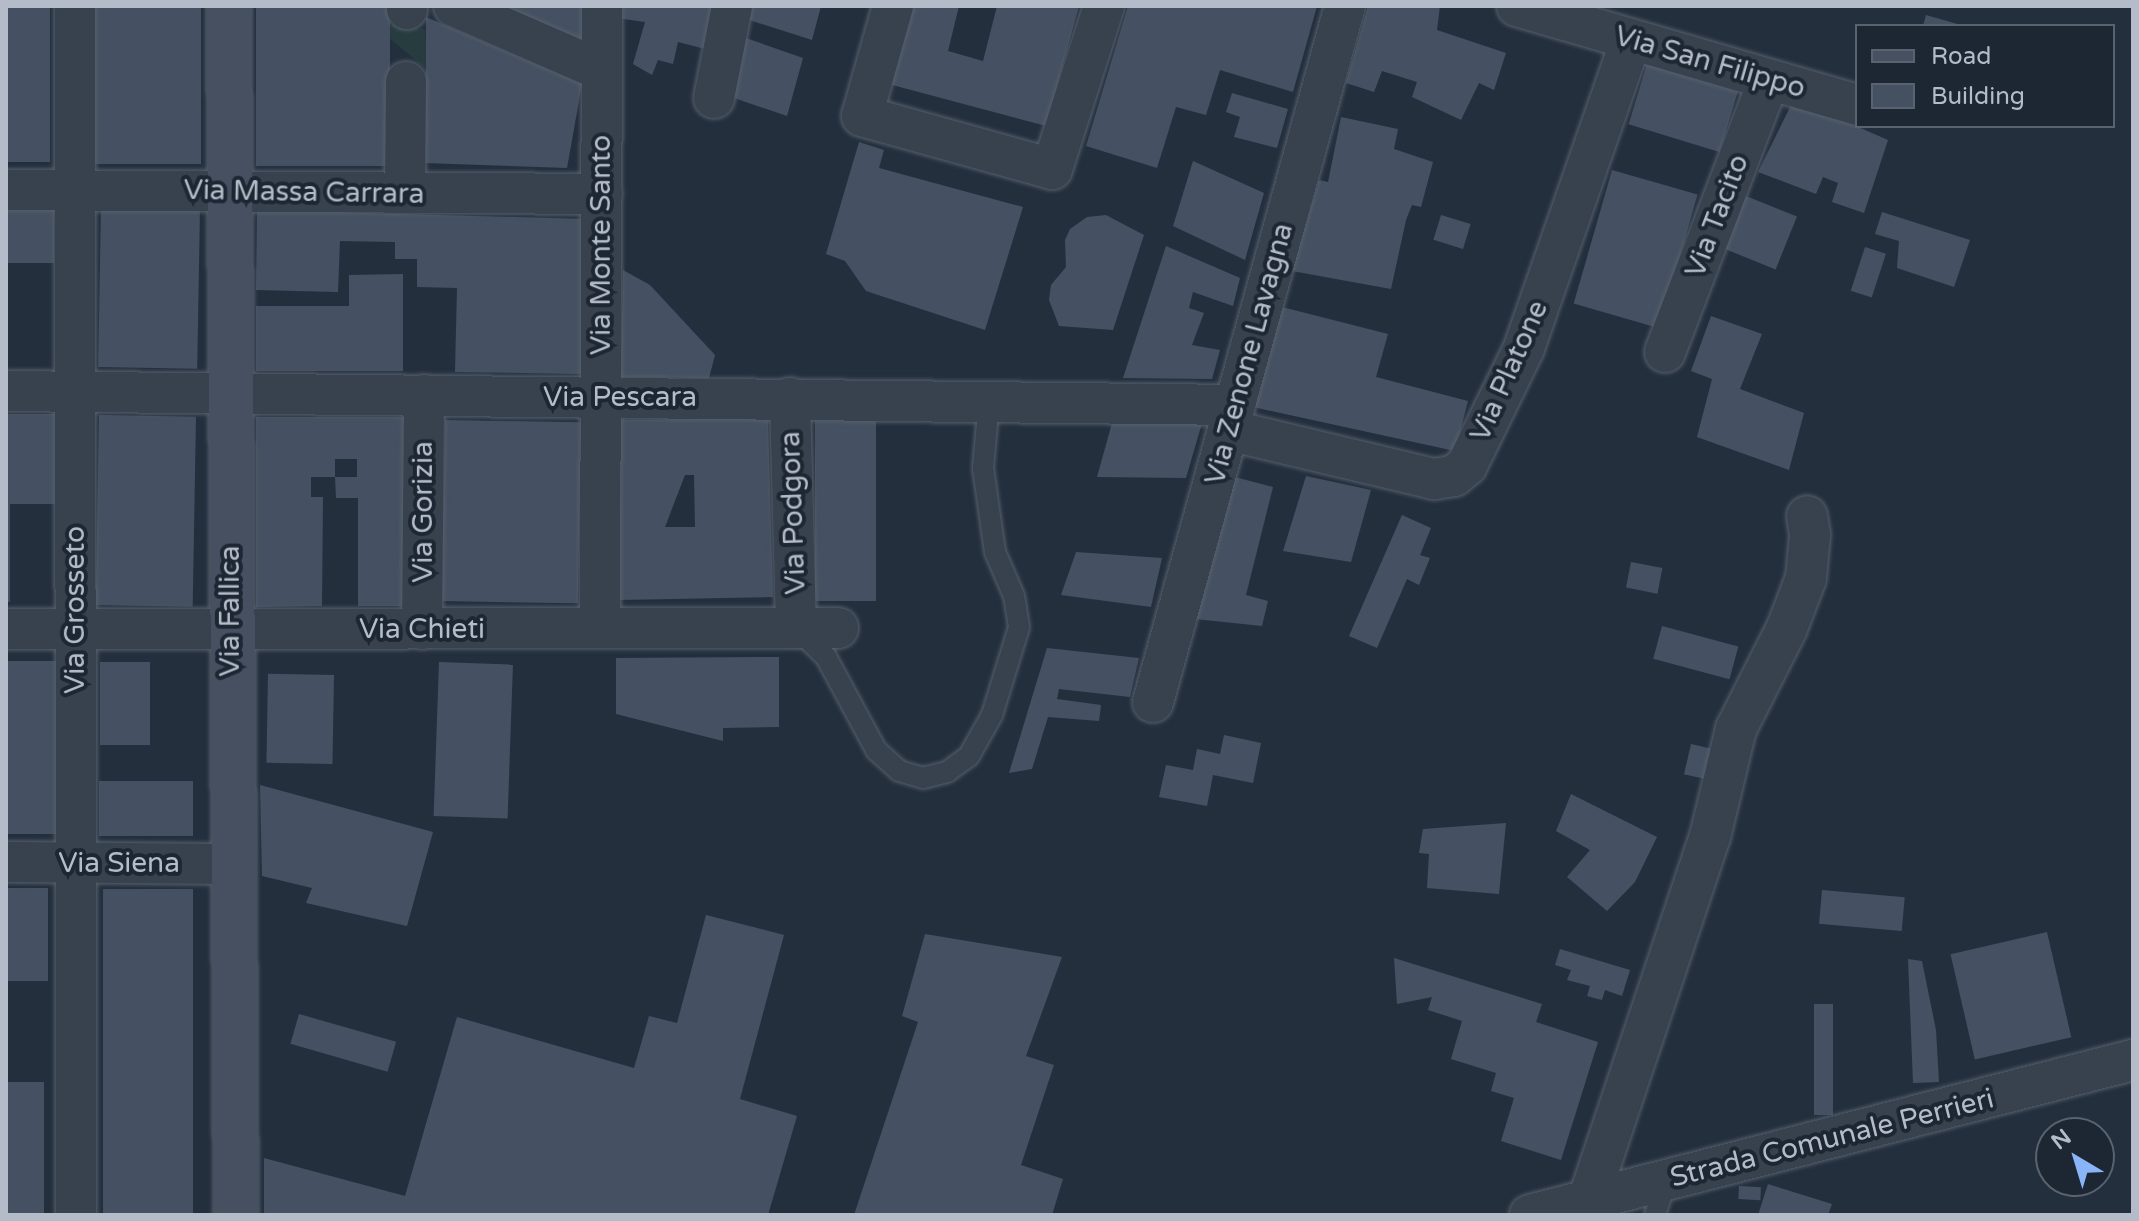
<!DOCTYPE html>
<html>
<head>
<meta charset="utf-8">
<style>
  body { margin:0 }
  #map { position:relative; width:2139px; height:1221px; overflow:hidden; background:#242f3e; font-family:"Varela Round",sans-serif }
  div>[style] { position:absolute }
  .green>* { inset:0; background:#263c3f }
  .building>* { inset:0; background:#455162; transform-origin:0 0 }
  .roads { filter:drop-shadow(0 0 2px #565f6c) drop-shadow(0 0 2px #565f6c) }
  .lane>* { height:20px; margin:-10px; padding:0 10px; transform-origin:10px; border-radius:10px; background:#38414e }
  .street>* { height:40px; margin:-20px; padding:0 20px; transform-origin:20px; border-radius:20px; background:#38414e }
  .secondary>* { height:44px; margin:-22px; padding:0 22px; transform-origin:22px; border-radius:22px; background:#465061 }
  span { translate:-50% -50%; white-space:nowrap; text-align:center; line-height:1.15; -webkit-text-stroke:8px #1d2633; paint-order:stroke }
  .street-label { font-size:28px; color:#b4bcc9 }
  .frame { position:absolute; inset:0; border:8px solid #b4bcc9; pointer-events:none }
  .legend { position:absolute; left:1855px; top:24px; width:260px; height:104px; box-sizing:border-box; background:#1d2633; border:2px solid #59626f; margin:0; padding:10px 14px; list-style:none; font-size:24px; color:#b4bcc9 }
  .legend li { display:flex; align-items:center; gap:16px; height:40px }
  .legend b { width:40px; border:2px solid #59626f }
  .north { position:absolute; left:2035px; top:1117px; width:80px; height:80px; box-sizing:border-box; background:#1d2633; border:2px solid #59626f; border-radius:50%; rotate:322deg; font-size:22px; font-weight:700; line-height:32px; text-align:center; color:#b4bcc9 }
  .north::after { content:''; display:block; margin:auto; width:28px; height:36px; background:#8ab4f8; clip-path:polygon(50% 0,100% 100%,50% 72%,0 100%) }
</style>
</head>
<body>
<div id="map">
  <div class="green">
    <div style="clip-path:polygon(389px 25px,425px 29px,425px 68px,388px 37px)"></div>
  </div>
  <div class="building">
    <div style="left:6px;top:6px;width:44px;height:156px"></div>
    <div style="left:95px;top:6px;width:106px;height:158px"></div>
    <div style="left:256px;top:6px;width:134px;height:160px"></div>
    <div style="clip-path:polygon(500px 6px,584px 6px,585px 43px)"></div>
    <div style="clip-path:polygon(616px 6px,714px 6px,705px 49px,678px 42px,673px 64px,658px 60px,652px 75px,633px 64px,645px 22px,616px 18px)"></div>
    <div style="clip-path:polygon(749px 6px,821px 6px,812px 40px,746px 19px)"></div>
    <div style="clip-path:polygon(906px 6px,959px 6px,948px 51px,983px 61px,997px 6px,1079px 6px,1046px 126px,885px 83px)"></div>
    <div style="clip-path:polygon(1128px 6px,1317px 6px,1293px 92px,1220px 70px,1206px 115px,1176px 107px,1157px 168px,1086px 146px)"></div>
    <div style="clip-path:polygon(1368px 6px,1440px 6px,1437px 30px,1506px 53px,1494px 90px,1479px 83px,1461px 120px,1412px 97px,1417px 82px,1382px 71px,1374px 92px,1346px 83px)"></div>
    <div style="clip-path:polygon(1926px 15px,1961px 25px,1961px 26px,1923px 26px)"></div>
    <div style="clip-path:polygon(426px 17px,582px 84px,567px 168px,425px 163px)"></div>
    <div style="clip-path:polygon(743px 37px,803px 58px,787px 116px,731px 97px)"></div>
    <div style="left:1647px;top:64px;width:95px;height:63px;rotate:17deg"></div>
    <div style="clip-path:polygon(1232px 93px,1288px 109px,1277px 148px,1234px 137px,1240px 117px,1226px 112px)"></div>
    <div style="clip-path:polygon(1794px 99px,1888px 140px,1864px 213px,1832px 202px,1838px 183px,1823px 177px,1816px 194px,1758px 172px)"></div>
    <div style="clip-path:polygon(1341px 117px,1398px 129px,1394px 149px,1433px 162px,1421px 207px,1412px 205px,1406px 220px,1391px 289px,1292px 271px,1319px 180px,1328px 182px)"></div>
    <div style="clip-path:polygon(859px 142px,884px 150px,879px 168px,1023px 207px,985px 330px,866px 291px,845px 261px,826px 254px)"></div>
    <div style="clip-path:polygon(1193px 161px,1264px 193px,1245px 260px,1173px 226px)"></div>
    <div style="left:1612px;top:170px;width:89px;height:139px;rotate:16deg"></div>
    <div style="left:1746px;top:196px;width:55px;height:57px;rotate:22deg"></div>
    <div style="left:101px;top:206px;width:99px;height:161px;rotate:1deg"></div>
    <div style="left:6px;top:210px;width:48px;height:53px"></div>
    <div style="clip-path:polygon(257px 210px,586px 219px,583px 374px,455px 372px,457px 288px,417px 287px,417px 259px,395px 259px,395px 242px,340px 241px,338px 292px,256px 290px)"></div>
    <div style="clip-path:polygon(1882px 212px,1970px 240px,1954px 287px,1897px 268px,1899px 241px,1875px 234px)"></div>
    <div style="clip-path:polygon(1106px 215px,1144px 235px,1113px 330px,1059px 326px,1049px 300px,1051px 285px,1066px 267px,1065px 240px,1070px 229px,1087px 217px)"></div>
    <div style="left:1441px;top:215px;width:31px;height:26px;rotate:17deg"></div>
    <div style="clip-path:polygon(1166px 246px,1240px 278px,1233px 306px,1193px 292px,1189px 308px,1204px 313px,1192px 345px,1220px 350px,1212px 379px,1123px 378px)"></div>
    <div style="left:1865px;top:247px;width:22px;height:46px;rotate:18deg"></div>
    <div style="clip-path:polygon(623px 270px,650px 285px,715px 355px,709px 378px,621px 377px)"></div>
    <div style="clip-path:polygon(403px 274px,403px 371px,256px 371px,256px 306px,349px 306px,349px 275px)"></div>
    <div style="clip-path:polygon(1282px 307px,1388px 334px,1376px 377px,1468px 401px,1455px 451px,1253px 407px)"></div>
    <div style="clip-path:polygon(1711px 316px,1762px 334px,1740px 389px,1804px 413px,1789px 470px,1697px 437px,1712px 379px,1691px 371px)"></div>
    <div style="clip-path:polygon(6px 414px,59px 414px,58px 504px,10px 504px,10px 602px,6px 602px)"></div>
    <div style="left:99px;top:415px;width:97px;height:190px;rotate:1deg"></div>
    <div style="clip-path:polygon(256px 417px,404px 417px,404px 606px,358px 606px,358px 498px,336px 498px,335px 477px,357px 477px,357px 459px,335px 459px,335px 477px,311px 477px,311px 497px,323px 497px,322px 606px,256px 607px)"></div>
    <div style="left:876px;top:417px;width:184px;height:61px;rotate:90deg"></div>
    <div style="clip-path:polygon(evenodd,768px 418px,773px 597px,619px 600px,621px 420px,768px 418px,685px 475px,694px 475px,695px 527px,665px 527px,685px 475px)"></div>
    <div style="left:445px;top:420px;width:136px;height:181px;rotate:1deg"></div>
    <div style="clip-path:polygon(1112px 423px,1202px 423px,1186px 478px,1097px 477px)"></div>
    <div style="clip-path:polygon(1231px 476px,1273px 487px,1246px 595px,1268px 601px,1262px 626px,1195px 619px)"></div>
    <div style="clip-path:polygon(1306px 476px,1371px 490px,1351px 562px,1283px 551px)"></div>
    <div style="clip-path:polygon(1402px 515px,1431px 528px,1420px 555px,1430px 558px,1419px 585px,1407px 579px,1377px 648px,1349px 636px)"></div>
    <div style="clip-path:polygon(1076px 552px,1162px 558px,1151px 607px,1061px 595px)"></div>
    <div style="left:1631px;top:562px;width:32px;height:26px;rotate:11deg"></div>
    <div style="left:1662px;top:626px;width:79px;height:34px;rotate:15deg"></div>
    <div style="clip-path:polygon(1047px 648px,1139px 658px,1130px 697px,1059px 689px,1057px 699px,1101px 705px,1099px 721px,1048px 717px,1032px 769px,1009px 773px)"></div>
    <div style="clip-path:polygon(779px 657px,779px 727px,723px 728px,723px 741px,616px 714px,616px 658px)"></div>
    <div style="left:6px;top:661px;width:51px;height:173px"></div>
    <div style="left:100px;top:662px;width:50px;height:83px"></div>
    <div style="left:439px;top:662px;width:74px;height:154px;rotate:2deg"></div>
    <div style="left:334px;top:675px;width:89px;height:66px;rotate:91deg"></div>
    <div style="clip-path:polygon(1224px 735px,1261px 743px,1253px 783px,1213px 775px,1207px 806px,1159px 797px,1166px 765px,1193px 770px,1197px 749px,1220px 754px)"></div>
    <div style="left:1691px;top:744px;width:26px;height:31px;rotate:13deg"></div>
    <div style="left:99px;top:781px;width:94px;height:55px"></div>
    <div style="clip-path:polygon(260px 785px,433px 832px,407px 926px,306px 903px,312px 888px,262px 876px)"></div>
    <div style="clip-path:polygon(1571px 794px,1657px 837px,1635px 882px,1607px 911px,1567px 877px,1590px 850px,1556px 831px)"></div>
    <div style="clip-path:polygon(1506px 823px,1499px 894px,1427px 888px,1429px 854px,1419px 853px,1423px 829px)"></div>
    <div style="left:6px;top:888px;width:42px;height:93px"></div>
    <div style="left:103px;top:889px;width:90px;height:326px"></div>
    <div style="left:1822px;top:890px;width:83px;height:34px;rotate:5deg"></div>
    <div style="clip-path:polygon(706px 915px,784px 935px,740px 1099px,797px 1116px,768px 1215px,264px 1215px,264px 1158px,405px 1196px,457px 1017px,634px 1068px,649px 1016px,677px 1023px)"></div>
    <div style="left:2047px;top:932px;width:108px;height:99px;rotate:77deg"></div>
    <div style="clip-path:polygon(925px 934px,1062px 957px,1026px 1056px,1054px 1065px,1021px 1165px,1063px 1179px,1052px 1215px,854px 1215px,918px 1022px,902px 1016px)"></div>
    <div style="clip-path:polygon(1560px 949px,1630px 970px,1622px 996px,1605px 990px,1602px 1000px,1587px 996px,1590px 986px,1567px 980px,1571px 970px,1555px 965px)"></div>
    <div style="clip-path:polygon(1394px 958px,1542px 1004px,1536px 1022px,1598px 1042px,1561px 1160px,1501px 1141px,1514px 1098px,1491px 1091px,1496px 1073px,1451px 1059px,1462px 1021px,1428px 1010px,1432px 997px,1397px 1004px)"></div>
    <div style="clip-path:polygon(1908px 959px,1922px 961px,1936px 1030px,1939px 1082px,1913px 1083px)"></div>
    <div style="left:1814px;top:1004px;width:19px;height:111px"></div>
    <div style="left:299px;top:1014px;width:101px;height:31px;rotate:16deg"></div>
    <div style="left:6px;top:1082px;width:38px;height:133px"></div>
    <div style="clip-path:polygon(1768px 1184px,1832px 1204px,1828px 1215px,1758px 1215px)"></div>
    <div style="left:1739px;top:1186px;width:22px;height:13px;rotate:3deg"></div>
  </div>
  <div class="roads">
    <div class="lane">
      <div style="left:797px;top:629px;width:40px;rotate:44deg"></div>
      <div style="left:826px;top:657px;width:106px;rotate:61.7deg"></div>
      <div style="left:876px;top:750px;width:31px;rotate:42deg"></div>
      <div style="left:899px;top:771px;width:25px;rotate:16deg"></div>
      <div style="left:923px;top:778px;width:25px;rotate:-14deg"></div>
      <div style="left:947px;top:772px;width:27px;rotate:-36deg"></div>
      <div style="left:969px;top:756px;width:47px;rotate:-60.7deg"></div>
      <div style="left:992px;top:715px;width:92px;rotate:-72.9deg"></div>
      <div style="left:1019px;top:627px;width:31px;rotate:-99deg"></div>
      <div style="left:1014px;top:596px;width:48px;rotate:-113.4deg"></div>
      <div style="left:995px;top:552px;width:85px;rotate:-98.1deg"></div>
      <div style="left:983px;top:468px;width:67px;rotate:-84.9deg"></div>
      <div style="left:1655px;top:1215px;width:39px;rotate:-72deg"></div>
    </div>
    <div class="street">
      <div style="left:75px;top:6px;width:1209px;rotate:89.95deg"></div>
      <div style="left:407px;top:6px;width:3px;rotate:90deg"></div>
      <div style="left:454px;top:6px;width:160px;rotate:23.5deg"></div>
      <div style="left:893px;top:6px;width:114px;rotate:105.7deg"></div>
      <div style="left:862px;top:116px;width:197px;rotate:15.6deg"></div>
      <div style="left:1052px;top:169px;width:171px;rotate:-72.3deg"></div>
      <div style="left:1517px;top:6px;width:354px;rotate:16.2deg"></div>
      <div style="left:714px;top:98px;width:94px;rotate:-78.9deg"></div>
      <div style="left:6px;top:190px;width:596px;rotate:0.38deg"></div>
      <div style="left:405px;top:193px;width:111px;rotate:-89.5deg"></div>
      <div style="left:1665px;top:352px;width:291px;rotate:-69.1deg"></div>
      <div style="left:6px;top:391px;width:1229px;rotate:0.65deg"></div>
      <div style="left:790px;top:398px;width:230px;rotate:88.5deg"></div>
      <div style="left:1228px;top:430px;width:212px;rotate:13.4deg"></div>
      <div style="left:1434px;top:479px;width:20px;rotate:-9deg"></div>
      <div style="left:1454px;top:476px;width:17px;rotate:-40deg"></div>
      <div style="left:1467px;top:465px;width:130px;rotate:-64deg"></div>
      <div style="left:1524px;top:348px;width:326px;rotate:-70.8deg"></div>
      <div style="left:600px;top:628px;width:622px;rotate:-89.82deg"></div>
      <div style="left:6px;top:629px;width:832px;rotate:-0.07deg"></div>
      <div style="left:422px;top:629px;width:234px;rotate:-89.5deg"></div>
      <div style="left:1153px;top:702px;width:722px;rotate:-74.58deg"></div>
      <div style="left:6px;top:862px;width:225px;rotate:0.5deg"></div>
      <div style="left:1589px;top:1198px;width:381px;rotate:-71.5deg"></div>
      <div style="left:1710px;top:837px;width:111px;rotate:-76.5deg"></div>
      <div style="left:1736px;top:729px;width:113px;rotate:-63.2deg"></div>
      <div style="left:1787px;top:628px;width:53px;rotate:-69.2deg"></div>
      <div style="left:1806px;top:578px;width:43px;rotate:-84.7deg"></div>
      <div style="left:1810px;top:535px;width:19px;rotate:-99deg"></div>
      <div style="left:1530px;top:1215px;width:623px;rotate:-14.42deg"></div>
    </div>
    <div class="secondary">
      <div style="left:229px;top:6px;width:1209px;rotate:89.67deg"></div>
    </div>
  </div>
  <div class="street-label">
    <span style="left:1710px;top:62px;rotate:16deg">Via San Filippo</span>
    <span style="left:304px;top:192px;rotate:1deg">Via Massa Carrara</span>
    <span style="left:1717px;top:216px;rotate:-69deg">Via Tacito</span>
    <span style="left:601px;top:245px;rotate:-90deg">Via Monte Santo</span>
    <span style="left:1249px;top:354px;rotate:-75deg">Via Zenone Lavagna</span>
    <span style="left:1509px;top:371px;rotate:-66deg">Via Platone</span>
    <span style="left:620px;top:397px">Via Pescara</span>
    <span style="left:423px;top:512px;rotate:-90deg">Via Gorizia</span>
    <span style="left:793px;top:513px;rotate:-92deg">Via Podgora</span>
    <span style="left:75px;top:610px;rotate:-90deg">Via Grosseto</span>
    <span style="left:230px;top:611px;rotate:-90deg">Via Fallica</span>
    <span style="left:422px;top:629px">Via Chieti</span>
    <span style="left:119px;top:863px">Via Siena</span>
    <span style="left:1832px;top:1138px;rotate:-14deg">Strada Comunale Perrieri</span>
  </div>
  <div class="frame"></div>
  <ul class="legend">
  <li><b style="height:10px;background:#465061"></b>Road</li>
  <li><b style="height:22px;background:#455162"></b>Building</li>
  </ul>
  <div class="north">N</div>
</div>
</body>
</html>
